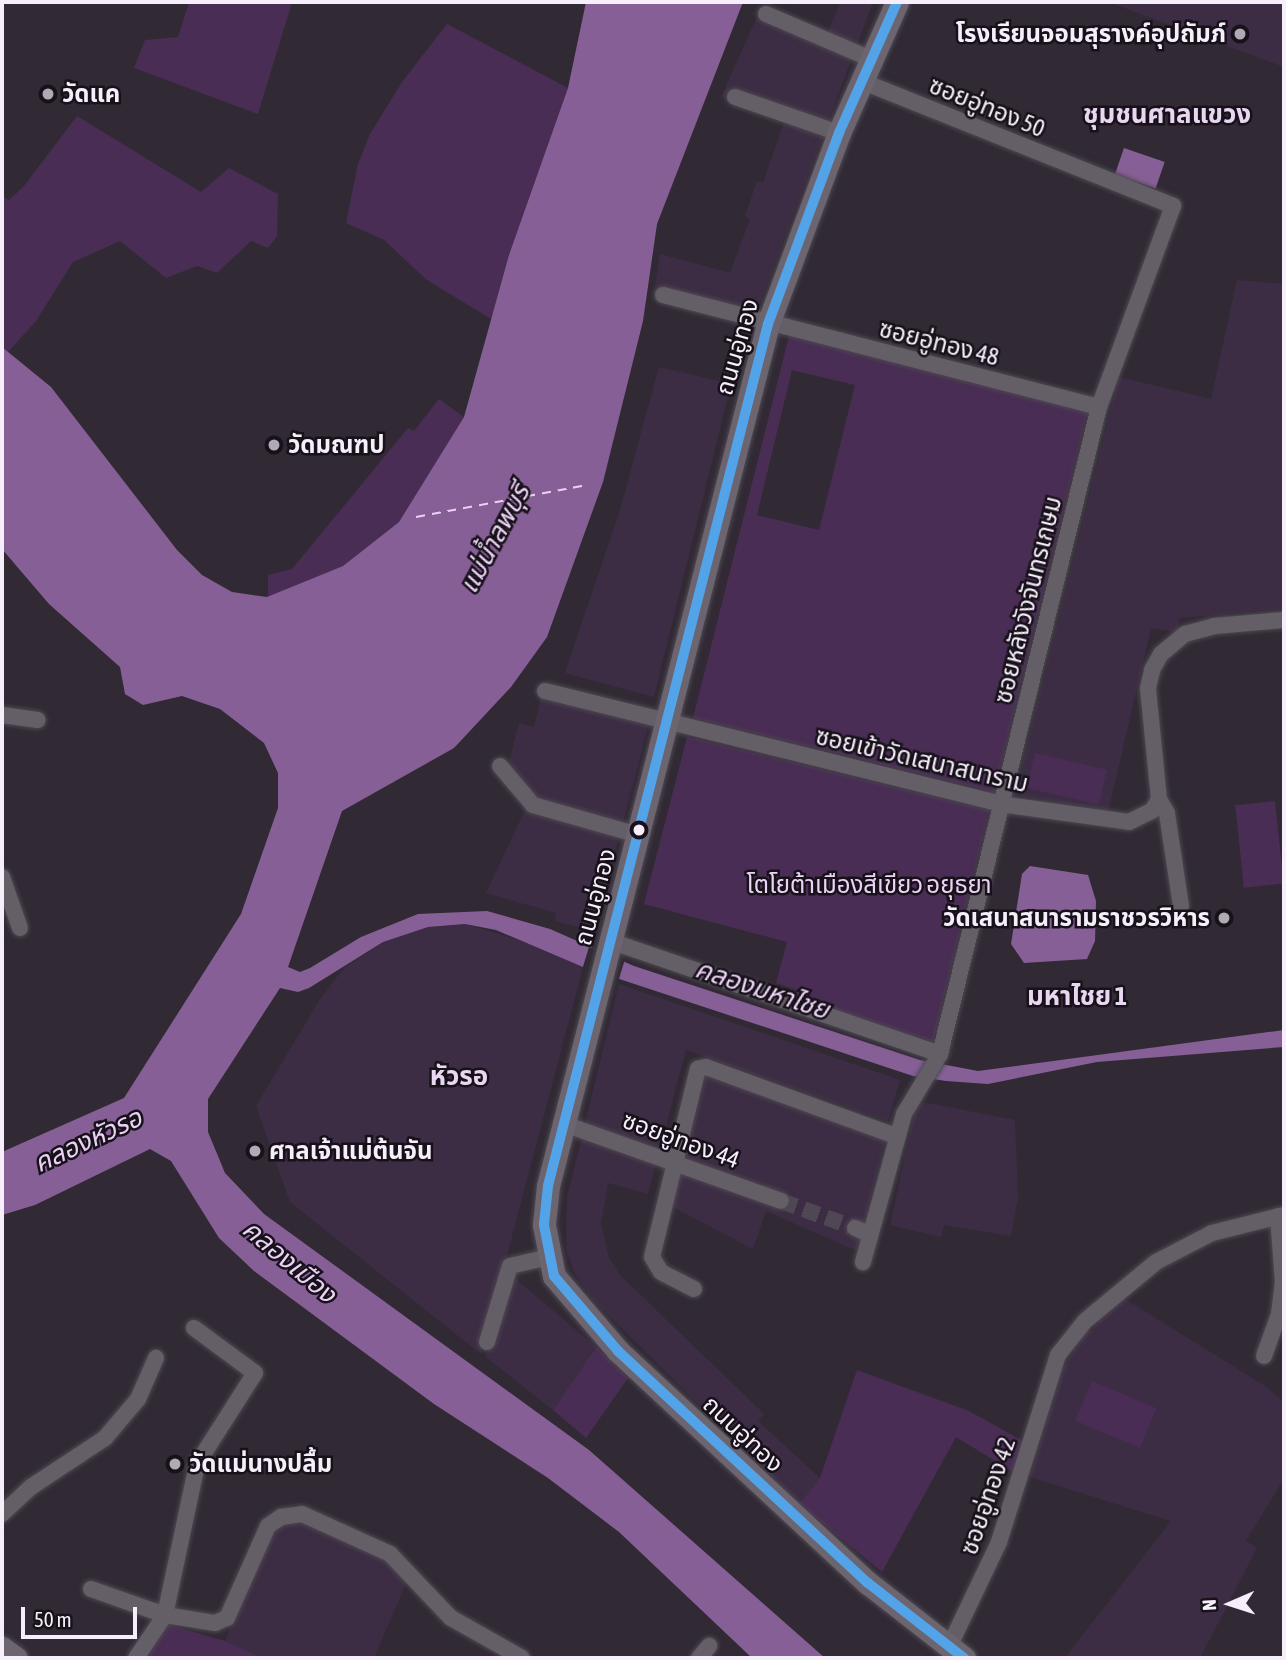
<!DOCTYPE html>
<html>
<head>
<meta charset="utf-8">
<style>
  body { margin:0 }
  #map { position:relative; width:1286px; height:1660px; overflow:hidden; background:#312a35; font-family:"Asap Condensed","Noto Sans Thai",sans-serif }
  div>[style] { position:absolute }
  .built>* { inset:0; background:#3d2d44 }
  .green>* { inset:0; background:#492d54; transform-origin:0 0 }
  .water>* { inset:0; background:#875f97; transform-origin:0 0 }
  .pier>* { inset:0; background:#312a35; transform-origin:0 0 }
  .ferry>* { height:2px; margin-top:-1px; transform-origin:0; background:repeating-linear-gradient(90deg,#ebd2f5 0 9px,transparent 0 16px) }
  .minor-tunnel>* { height:16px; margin-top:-8px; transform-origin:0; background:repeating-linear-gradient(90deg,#4f4753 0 16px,transparent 0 24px) }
  .roads { filter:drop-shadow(0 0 2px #4d4851) drop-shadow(0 0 2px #4d4851) }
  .minor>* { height:16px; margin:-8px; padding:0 8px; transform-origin:8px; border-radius:8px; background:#645e67 }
  .secondary>* { height:23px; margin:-11.5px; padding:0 11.5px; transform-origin:11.5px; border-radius:11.5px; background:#6c646f }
  .bus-1>* { height:10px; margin:-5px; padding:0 5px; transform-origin:5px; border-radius:5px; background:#53a3e8 }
  .dots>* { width:19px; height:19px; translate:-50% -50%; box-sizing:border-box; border:4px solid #17111a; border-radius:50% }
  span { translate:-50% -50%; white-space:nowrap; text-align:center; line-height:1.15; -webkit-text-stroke:5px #17111a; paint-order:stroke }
  .poi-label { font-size:24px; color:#f7eefb; font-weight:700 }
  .right { translate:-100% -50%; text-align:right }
  .left { translate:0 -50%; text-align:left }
  .street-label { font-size:24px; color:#f7eefb }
  .park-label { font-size:24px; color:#ecd3f6 }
  .neighbourhood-label { font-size:26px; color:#e9d7f1; font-weight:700 }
  .water-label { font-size:26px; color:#ebd2f5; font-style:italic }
  .frame { position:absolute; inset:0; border:4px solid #f7eefb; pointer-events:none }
  .north { position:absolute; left:1195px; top:1569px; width:70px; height:70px; -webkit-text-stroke:5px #17111a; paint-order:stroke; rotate:267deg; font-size:19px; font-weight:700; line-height:28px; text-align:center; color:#f7eefb }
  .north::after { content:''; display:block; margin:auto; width:24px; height:32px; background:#f7eefb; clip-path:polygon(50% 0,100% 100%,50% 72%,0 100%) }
  .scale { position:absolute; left:21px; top:1607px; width:116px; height:32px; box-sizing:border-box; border:4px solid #f7eefb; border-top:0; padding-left:9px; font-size:21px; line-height:24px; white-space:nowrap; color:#f7eefb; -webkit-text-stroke:5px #17111a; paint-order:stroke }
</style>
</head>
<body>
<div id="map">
  <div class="built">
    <div style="clip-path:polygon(841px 2px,873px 2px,755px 316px,655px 286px,660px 254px,730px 273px,750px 219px,745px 216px,757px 181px,763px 183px,785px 120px,721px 97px,762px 6px,827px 33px)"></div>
    <div style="clip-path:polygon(1108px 2px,1284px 2px,1284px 67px)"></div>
    <div style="clip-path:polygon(1237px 280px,1284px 284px,1284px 608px,1180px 618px,1177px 632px,1151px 628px,1108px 812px,1015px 794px,1119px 377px,1211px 399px)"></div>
    <div style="clip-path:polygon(659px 367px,731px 384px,654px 697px,565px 673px,620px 510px)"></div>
    <div style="clip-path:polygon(542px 694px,649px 723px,622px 826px,535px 801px,508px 766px,519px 723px,534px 727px)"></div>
    <div style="clip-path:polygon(526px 808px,619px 835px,594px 931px,555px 921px,556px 913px,486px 893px)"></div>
    <div style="clip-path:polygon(465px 924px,536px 945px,583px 967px,481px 1354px,290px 1202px,256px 1106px,320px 999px,344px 968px,383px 942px,428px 927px)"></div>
    <div style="clip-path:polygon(619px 984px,900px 1080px,888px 1121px,686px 1050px,648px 1194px,608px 1183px,601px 1224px,609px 1258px,620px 1275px,764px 1414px,758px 1421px,820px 1478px,799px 1504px,595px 1302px,576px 1276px,566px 1249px,567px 1198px)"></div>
    <div style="clip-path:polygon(706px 1076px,885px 1139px,857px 1251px,766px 1211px,753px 1249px,671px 1206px)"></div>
    <div style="clip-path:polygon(917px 1101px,1015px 1120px,1018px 1197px,1011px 1236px,944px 1225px,941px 1237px,890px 1225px)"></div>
    <div style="clip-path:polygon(510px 1274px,596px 1347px,553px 1410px,486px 1357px)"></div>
    <div style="clip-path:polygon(1120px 1296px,1265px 1386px,1284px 1402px,1284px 1478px,1246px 1541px,1257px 1548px,1200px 1658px,1065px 1658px,1171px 1521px,1030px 1477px,1061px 1373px,1085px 1331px,1091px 1331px)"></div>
    <div style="clip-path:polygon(293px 1515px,385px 1555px,408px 1579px,374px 1658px,244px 1658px,225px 1641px,275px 1516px)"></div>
  </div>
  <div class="green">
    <div style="clip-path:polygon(189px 2px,292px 2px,258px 114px,134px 68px,145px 40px,178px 37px)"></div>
    <div style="clip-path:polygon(447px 24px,568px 88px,491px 319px,427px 280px,384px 240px,346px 223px,358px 164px,370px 134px,402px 82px)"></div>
    <div style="clip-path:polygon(77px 116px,201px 192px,229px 168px,278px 194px,277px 236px,268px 248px,251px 241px,217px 273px,197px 266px,166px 278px,120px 241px,73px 262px,36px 321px,8px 352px,2px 347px,2px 196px,9px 200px,24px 186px)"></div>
    <div style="clip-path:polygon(evenodd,789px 336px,1087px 412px,994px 792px,693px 718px,789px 336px,792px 370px,855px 385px,819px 530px,757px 515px,792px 370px)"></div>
    <div style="clip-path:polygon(439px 399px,464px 417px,399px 522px,343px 566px,268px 597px,268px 575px,292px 569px,408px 428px,414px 431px)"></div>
    <div style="clip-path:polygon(687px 737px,989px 810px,933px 1042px,802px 999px,794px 989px,776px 983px,787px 942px,644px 904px)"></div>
    <div style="left:1035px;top:753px;width:74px;height:36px;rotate:13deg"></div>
    <div style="left:1275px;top:801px;width:83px;height:40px;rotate:84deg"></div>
    <div style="clip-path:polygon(596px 1347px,628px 1378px,586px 1438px,553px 1410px)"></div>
    <div style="clip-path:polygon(857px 1370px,969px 1411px,1023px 1441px,1013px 1472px,956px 1437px,882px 1572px,799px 1504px,820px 1478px)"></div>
    <div style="left:1092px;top:1381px;width:70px;height:43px;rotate:23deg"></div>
    <div style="clip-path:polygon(166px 1624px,225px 1641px,262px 1658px,143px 1658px)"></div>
  </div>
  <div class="water">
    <div style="clip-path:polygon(586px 2px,743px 2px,657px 224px,643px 321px,603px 482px,547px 637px,511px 687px,454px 748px,342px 811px,288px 967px,300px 972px,310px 968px,361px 937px,418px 914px,487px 911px,550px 929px,634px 966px,920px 1060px,978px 1071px,1284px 1030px,1284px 1047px,1097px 1062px,988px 1084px,946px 1081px,913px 1076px,583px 967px,496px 930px,465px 924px,428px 927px,383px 942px,309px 988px,298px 992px,280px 988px,208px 1099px,208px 1132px,225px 1173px,264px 1214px,589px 1450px,825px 1658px,752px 1658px,619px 1532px,548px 1478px,434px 1404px,254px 1271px,219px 1238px,171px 1161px,150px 1149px,35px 1205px,2px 1215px,2px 1152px,124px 1098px,241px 914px,278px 808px,278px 773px,264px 743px,220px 709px,182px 696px,143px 705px,125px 694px,120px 667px,49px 604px,2px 549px,2px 347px,51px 387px,177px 550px,202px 575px,232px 592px,267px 597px,343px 566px,399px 522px,464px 417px,509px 255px,568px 88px)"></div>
    <div style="left:1124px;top:148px;width:43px;height:28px;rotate:19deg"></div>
    <div style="clip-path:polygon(1030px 866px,1088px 875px,1096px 901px,1095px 941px,1087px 959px,1024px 963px,1011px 944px,1022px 874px)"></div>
  </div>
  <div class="pier">
    <div style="left:589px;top:947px;width:38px;height:24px;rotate:17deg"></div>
  </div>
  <div class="ferry">
    <div style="left:416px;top:517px;width:174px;rotate:-10.6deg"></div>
  </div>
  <div class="minor-tunnel">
    <div style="left:781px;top:1201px;width:79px;rotate:20deg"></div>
  </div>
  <div class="roads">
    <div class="minor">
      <div style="left:766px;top:14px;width:114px;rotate:23.2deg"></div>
      <div style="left:861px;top:81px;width:336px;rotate:21.8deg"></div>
      <div style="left:1173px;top:206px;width:214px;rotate:110.2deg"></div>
      <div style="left:1099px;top:407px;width:666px;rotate:103.81deg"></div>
      <div style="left:940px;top:1054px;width:70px;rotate:121deg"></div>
      <div style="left:904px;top:1114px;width:154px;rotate:105.5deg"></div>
      <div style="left:735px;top:97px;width:110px;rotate:19.1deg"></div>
      <div style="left:663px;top:295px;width:450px;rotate:14.4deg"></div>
      <div style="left:545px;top:691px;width:469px;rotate:13.9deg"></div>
      <div style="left:1000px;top:804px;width:130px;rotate:7.9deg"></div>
      <div style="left:1129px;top:822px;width:25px;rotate:-26deg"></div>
      <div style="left:1152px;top:811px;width:14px;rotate:-60deg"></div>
      <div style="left:2px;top:715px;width:36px;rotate:8deg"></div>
      <div style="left:500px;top:766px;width:51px;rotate:49.8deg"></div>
      <div style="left:533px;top:805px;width:109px;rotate:15.9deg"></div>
      <div style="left:2px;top:877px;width:54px;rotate:70.6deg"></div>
      <div style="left:1181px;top:906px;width:94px;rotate:-98.6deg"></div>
      <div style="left:1167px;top:813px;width:16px;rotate:-120deg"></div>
      <div style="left:1159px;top:799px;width:112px;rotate:-95.7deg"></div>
      <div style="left:1148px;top:688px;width:18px;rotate:-77deg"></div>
      <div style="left:1152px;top:670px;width:18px;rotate:-61deg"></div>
      <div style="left:1161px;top:654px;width:31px;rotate:-40deg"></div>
      <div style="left:1185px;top:634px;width:30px;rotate:-15deg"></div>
      <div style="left:1214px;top:626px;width:70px;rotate:-4.9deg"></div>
      <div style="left:610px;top:941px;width:349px;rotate:18.9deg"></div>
      <div style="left:564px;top:1124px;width:230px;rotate:19.5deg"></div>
      <div style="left:855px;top:1228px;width:17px;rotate:24deg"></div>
      <div style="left:694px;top:1289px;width:37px;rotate:-153deg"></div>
      <div style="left:661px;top:1272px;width:17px;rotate:-121deg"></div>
      <div style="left:652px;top:1257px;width:194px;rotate:-76.3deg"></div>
      <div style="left:698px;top:1069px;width:8px;rotate:-14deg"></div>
      <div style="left:706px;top:1067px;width:204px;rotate:20deg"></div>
      <div style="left:487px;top:1342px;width:79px;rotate:-73.2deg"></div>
      <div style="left:510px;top:1266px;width:39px;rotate:-13deg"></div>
      <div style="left:1264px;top:1356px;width:45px;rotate:-70.3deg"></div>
      <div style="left:1279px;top:1314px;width:31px;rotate:-83deg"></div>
      <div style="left:1283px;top:1283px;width:67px;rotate:-94.3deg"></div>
      <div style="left:2px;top:1514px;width:40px;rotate:-43deg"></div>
      <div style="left:31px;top:1487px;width:89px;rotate:-33.5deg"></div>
      <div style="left:105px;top:1438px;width:51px;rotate:-49.8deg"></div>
      <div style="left:138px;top:1399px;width:45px;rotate:-66.3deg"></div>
      <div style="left:91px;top:1589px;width:78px;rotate:19.4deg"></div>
      <div style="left:165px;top:1615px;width:51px;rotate:9.1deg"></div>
      <div style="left:215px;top:1623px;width:13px;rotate:-23deg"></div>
      <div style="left:227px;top:1618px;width:101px;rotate:-66deg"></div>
      <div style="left:268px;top:1526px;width:16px;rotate:-35deg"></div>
      <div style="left:281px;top:1517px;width:21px;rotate:-8deg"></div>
      <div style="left:302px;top:1514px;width:97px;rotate:24.4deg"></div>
      <div style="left:390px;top:1554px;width:88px;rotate:46.4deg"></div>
      <div style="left:451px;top:1618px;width:81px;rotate:29.4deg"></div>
      <div style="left:949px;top:1647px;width:116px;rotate:-64.5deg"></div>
      <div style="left:999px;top:1542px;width:196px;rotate:-72.5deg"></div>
      <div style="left:1058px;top:1355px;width:43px;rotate:-51.5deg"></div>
      <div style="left:1085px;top:1321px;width:92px;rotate:-39.7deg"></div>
      <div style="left:1156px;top:1262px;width:63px;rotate:-27.4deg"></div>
      <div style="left:1212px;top:1233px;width:74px;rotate:-14deg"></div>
      <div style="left:136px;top:1658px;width:52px;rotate:-56deg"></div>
      <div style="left:165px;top:1615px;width:154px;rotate:-78deg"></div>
      <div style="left:197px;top:1464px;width:108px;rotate:-57.5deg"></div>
      <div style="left:255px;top:1373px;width:76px;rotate:-143.6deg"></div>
      <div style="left:699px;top:1658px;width:16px;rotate:-50deg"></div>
    </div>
    <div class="secondary">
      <div style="left:897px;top:2px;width:143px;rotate:113.9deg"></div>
      <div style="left:839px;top:133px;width:204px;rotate:110.4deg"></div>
      <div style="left:768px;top:324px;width:890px;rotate:104.32deg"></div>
      <div style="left:548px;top:1186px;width:39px;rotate:96deg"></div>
      <div style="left:544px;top:1225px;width:52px;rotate:78.9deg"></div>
      <div style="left:554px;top:1276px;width:99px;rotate:49.5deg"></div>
      <div style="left:618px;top:1351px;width:341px;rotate:42.9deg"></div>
      <div style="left:868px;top:1583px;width:122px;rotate:38deg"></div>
      <div style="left:2px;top:1648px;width:17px;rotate:36deg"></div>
    </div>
  </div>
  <div class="bus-1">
    <div style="left:897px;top:2px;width:143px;rotate:113.9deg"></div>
    <div style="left:839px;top:133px;width:204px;rotate:110.4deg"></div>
    <div style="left:768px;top:324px;width:890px;rotate:104.32deg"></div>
    <div style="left:548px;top:1186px;width:39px;rotate:96deg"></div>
    <div style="left:544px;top:1225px;width:52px;rotate:78.9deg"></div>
    <div style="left:554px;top:1276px;width:99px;rotate:49.5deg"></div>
    <div style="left:618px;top:1351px;width:341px;rotate:42.9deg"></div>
    <div style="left:868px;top:1583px;width:122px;rotate:38deg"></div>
  </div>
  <div class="dots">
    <div style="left:1240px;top:34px;background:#b2a9b6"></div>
    <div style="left:48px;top:94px;background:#b2a9b6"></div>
    <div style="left:274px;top:445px;background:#b2a9b6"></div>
    <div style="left:639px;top:830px;background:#f7eefb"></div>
    <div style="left:1224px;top:918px;background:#b2a9b6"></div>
    <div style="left:255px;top:1151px;background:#b2a9b6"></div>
    <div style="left:175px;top:1464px;background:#b2a9b6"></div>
  </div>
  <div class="poi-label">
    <span class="right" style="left:1226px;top:34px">โรงเรียนจอมสุรางค์อุปถัมภ์</span>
    <span class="left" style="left:62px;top:94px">วัดแค</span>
    <span class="left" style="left:288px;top:445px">วัดมณฑป</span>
    <span class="right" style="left:1210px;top:918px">วัดเสนาสนารามราชวรวิหาร</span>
    <span class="left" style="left:269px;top:1151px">ศาลเจ้าแม่ต้นจัน</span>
    <span class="left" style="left:189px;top:1464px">วัดแม่นางปลื้ม</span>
  </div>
  <div class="street-label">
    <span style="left:987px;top:107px;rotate:22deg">ซอยอู่ทอง 50</span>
    <span style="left:939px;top:343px;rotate:14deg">ซอยอู่ทอง 48</span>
    <span style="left:737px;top:347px;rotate:-74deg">ถนนอู่ทอง</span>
    <span style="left:1028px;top:600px;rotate:-76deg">ซอยหลังวังจันทรเกษม</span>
    <span style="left:922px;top:760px;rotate:13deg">ซอยเข้าวัดเสนาสนาราม</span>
    <span style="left:595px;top:897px;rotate:-75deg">ถนนอู่ทอง</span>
    <span style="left:681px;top:1140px;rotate:20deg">ซอยอู่ทอง 44</span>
    <span style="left:743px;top:1434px;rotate:43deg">ถนนอู่ทอง</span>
    <span style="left:988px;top:1496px;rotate:-71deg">ซอยอู่ทอง 42</span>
  </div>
  <div class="park-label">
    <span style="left:869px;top:885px">โตโยต้าเมืองสีเขียว อยุธยา</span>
  </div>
  <div class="neighbourhood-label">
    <span style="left:1167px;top:115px">ชุมชนศาลแขวง</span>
    <span style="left:1077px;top:997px">มหาไชย 1</span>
    <span style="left:459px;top:1077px">หัวรอ</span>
  </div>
  <div class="water-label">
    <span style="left:495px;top:539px;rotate:-62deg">แม่น้ำลพบุรี</span>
    <span style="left:762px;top:990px;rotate:18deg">คลองมหาไชย</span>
    <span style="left:88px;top:1141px;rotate:-25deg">คลองหัวรอ</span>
    <span style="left:289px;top:1262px;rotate:40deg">คลองเมือง</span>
  </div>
  <div class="frame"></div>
  <div class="north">N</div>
  <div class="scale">50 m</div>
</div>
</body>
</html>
